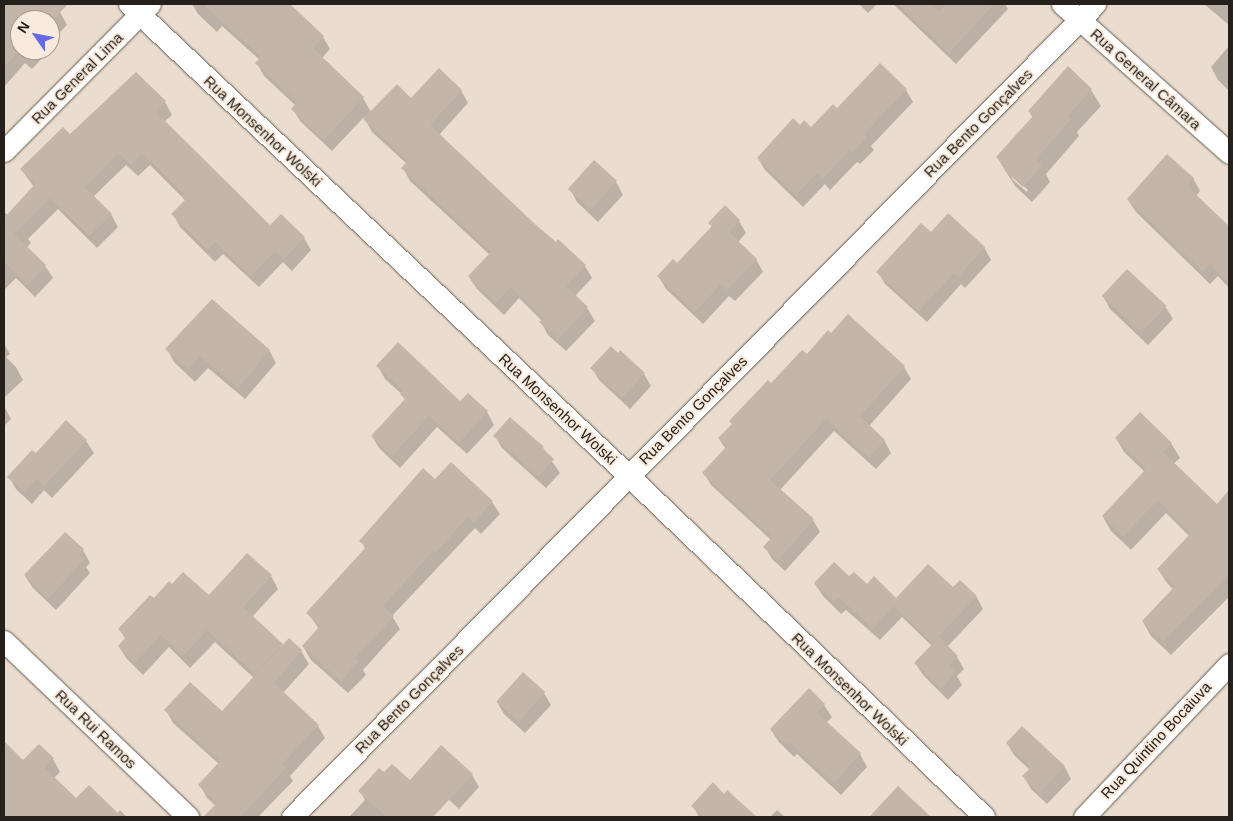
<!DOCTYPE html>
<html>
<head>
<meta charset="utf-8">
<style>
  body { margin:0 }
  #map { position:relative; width:1233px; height:821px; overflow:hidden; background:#eaddcf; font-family:Helvetica,sans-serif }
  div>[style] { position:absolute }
  .shadow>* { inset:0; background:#0003 }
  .building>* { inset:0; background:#c3b6a9; transform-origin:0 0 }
  .roads { filter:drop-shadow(0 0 1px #665b4f) drop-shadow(0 0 1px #665b4f) }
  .street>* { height:21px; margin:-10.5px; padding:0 10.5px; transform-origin:10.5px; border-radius:10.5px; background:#fff }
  span { translate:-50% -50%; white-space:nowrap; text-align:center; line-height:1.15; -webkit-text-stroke:4px #f8eadc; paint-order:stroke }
  .street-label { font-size:15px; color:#25201b }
  .frame { position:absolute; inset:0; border:5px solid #25201b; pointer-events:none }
  .north { position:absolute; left:10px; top:10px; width:50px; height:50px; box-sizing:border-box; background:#f8eadc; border:1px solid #a4998f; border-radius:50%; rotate:303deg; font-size:14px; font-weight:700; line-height:20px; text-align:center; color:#25201b }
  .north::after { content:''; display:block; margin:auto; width:18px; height:22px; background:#646ae3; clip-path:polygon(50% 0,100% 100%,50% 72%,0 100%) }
</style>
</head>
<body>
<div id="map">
  <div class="shadow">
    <div style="clip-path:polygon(4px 4px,51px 4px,60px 12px,67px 25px,54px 38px,56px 43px,50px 50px,50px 20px,20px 20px,20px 50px,50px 50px,32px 69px,25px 63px,4px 87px)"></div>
    <div style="clip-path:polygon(192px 4px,288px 4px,323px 37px,330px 49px,322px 58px,363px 98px,371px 112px,411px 99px,461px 90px,468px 103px,439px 135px,535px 226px,585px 266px,592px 278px,575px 296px,587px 308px,595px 321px,566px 351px,548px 335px,541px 322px,542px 321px,519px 298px,504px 315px,477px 289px,469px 277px,490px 255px,410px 181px,403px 168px,407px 164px,372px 132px,364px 117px,332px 151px,300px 121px,293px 109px,296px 106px,264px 76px,257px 63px,260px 60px,222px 26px,217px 32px,198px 14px)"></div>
    <div style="clip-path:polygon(859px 4px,877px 4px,868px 13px)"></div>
    <div style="clip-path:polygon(893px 4px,1005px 4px,1008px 9px,956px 64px)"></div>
    <div style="clip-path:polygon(1204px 4px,1229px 4px,1229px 25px)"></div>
    <div style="clip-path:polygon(1229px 46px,1229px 91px,1218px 80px,1211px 67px)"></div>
    <div style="clip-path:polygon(evenodd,1068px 68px,1091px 90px,1101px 106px,1077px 132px,1079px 136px,1046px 174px,1050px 182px,1032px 202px,1015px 186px,997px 157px,1033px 118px,1029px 111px,1068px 68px,1010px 174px,1028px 190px,1027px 192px,1013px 180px,1010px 174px)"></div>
    <div style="clip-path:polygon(906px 90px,913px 102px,871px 146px,874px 150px,860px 164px,857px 162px,830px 190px,825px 184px,803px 207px,765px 170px,758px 158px,800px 126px,811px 128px)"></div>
    <div style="clip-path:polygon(165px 102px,172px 115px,164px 122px,270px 227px,304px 238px,311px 250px,292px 271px,283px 262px,259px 287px,223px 254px,215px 262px,180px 227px,173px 214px,186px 201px,150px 165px,138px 176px,126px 165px,93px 197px,111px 214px,118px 227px,97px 248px,58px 209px,28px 239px,31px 243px,26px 248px,45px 266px,53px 278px,35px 297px,16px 278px,4px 290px,4px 212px,8px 215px,34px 187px,21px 169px,70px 136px)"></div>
    <div style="clip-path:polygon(594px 162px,616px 182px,623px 195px,598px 222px,577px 202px,570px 189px)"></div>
    <div style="clip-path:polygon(1193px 178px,1200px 191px,1196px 196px,1229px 228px,1229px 288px,1218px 276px,1210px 284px,1136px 212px,1128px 200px)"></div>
    <div style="clip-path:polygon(739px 221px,746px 233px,738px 242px,756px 259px,763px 272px,735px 301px,729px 296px,703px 324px,666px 289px,659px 277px,677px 264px,713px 228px,710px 223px)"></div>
    <div style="clip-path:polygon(931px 234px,984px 247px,991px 260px,965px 288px,961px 284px,927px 322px,885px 284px,878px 272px)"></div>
    <div style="clip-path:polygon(1103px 296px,1165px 306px,1173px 319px,1148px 345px,1110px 309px)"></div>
    <div style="clip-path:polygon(848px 316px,904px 367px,911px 379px,869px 426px,884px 440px,891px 453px,876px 469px,834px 431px,780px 490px,813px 520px,820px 532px,785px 571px,772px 559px,765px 547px,771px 540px,711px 485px,704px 473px,726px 449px,719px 439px,771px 385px,831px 334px)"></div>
    <div style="clip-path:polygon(4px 344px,10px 354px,6px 357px,16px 367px,23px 380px,4px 398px)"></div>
    <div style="clip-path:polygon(167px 349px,269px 350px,276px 363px,245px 399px,208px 368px,195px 382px,174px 362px)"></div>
    <div style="clip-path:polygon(378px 366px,460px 403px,487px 412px,494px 425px,467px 454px,437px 427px,400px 468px,379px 448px,372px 436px,405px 400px,402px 394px,385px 379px)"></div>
    <div style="clip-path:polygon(592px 368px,644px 374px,651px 386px,630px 409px,599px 380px)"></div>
    <div style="clip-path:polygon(4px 406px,11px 419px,4px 426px)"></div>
    <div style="clip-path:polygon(510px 419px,543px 448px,560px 473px,546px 488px,502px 448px,495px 436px)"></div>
    <div style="clip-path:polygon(66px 422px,86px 441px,94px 453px,52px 498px,44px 490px,32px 504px,16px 489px,9px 477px,36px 455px)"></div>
    <div style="clip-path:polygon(1116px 438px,1171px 443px,1180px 458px,1173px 464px,1217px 506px,1229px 492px,1229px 597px,1171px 655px,1151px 636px,1143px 622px,1174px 590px,1167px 583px,1158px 569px,1189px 536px,1166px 513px,1131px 550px,1111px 531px,1103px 517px,1145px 472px,1124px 452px)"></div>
    <div style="clip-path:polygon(435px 481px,492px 502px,500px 514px,481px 534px,475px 528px,392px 616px,400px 629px,363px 670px,366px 675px,348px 693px,310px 659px,303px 646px,319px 629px,308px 613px,366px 550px,361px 541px)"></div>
    <div style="clip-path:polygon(65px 533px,83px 550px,90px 563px,86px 567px,90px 573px,56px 610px,33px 588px,25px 576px)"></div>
    <div style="clip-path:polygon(271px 576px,278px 589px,252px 617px,283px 647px,289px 640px,301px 651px,309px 664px,283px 693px,318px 726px,325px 738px,290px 776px,293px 781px,258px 817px,218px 817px,213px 809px,216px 806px,207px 798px,200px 785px,219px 764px,173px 723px,166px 710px,222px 712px,254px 678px,215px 642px,190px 668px,169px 647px,143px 675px,127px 659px,119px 647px,126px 640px,120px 630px,154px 599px,209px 597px)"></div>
    <div style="clip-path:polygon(849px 578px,896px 600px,953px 589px,976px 596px,983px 609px,947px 647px,957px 657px,964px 669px,957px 676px,962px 685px,948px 700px,923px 675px,915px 663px,932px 646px,902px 617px,880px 640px,846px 610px,841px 614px,823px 596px,815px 584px)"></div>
    <div style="clip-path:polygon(809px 690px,824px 705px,832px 717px,826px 723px,860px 754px,867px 767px,841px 795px,797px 754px,794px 757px,779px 742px,771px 730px)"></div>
    <div style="clip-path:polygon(544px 693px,551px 705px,525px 733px,504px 714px,497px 702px)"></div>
    <div style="clip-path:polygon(1007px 743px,1064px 766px,1071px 779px,1047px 804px,1031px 789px,1024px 777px,1030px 770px,1014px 755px)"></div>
    <div style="clip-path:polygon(8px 747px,23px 762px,53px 759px,60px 772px,54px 778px,76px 800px,117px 814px,120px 810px,127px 817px,4px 817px,4px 751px)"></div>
    <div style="clip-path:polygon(472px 775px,479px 787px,459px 809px,429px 781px)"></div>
    <div style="clip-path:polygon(898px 788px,925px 813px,927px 817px,871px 817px)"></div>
    <div style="clip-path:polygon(360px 791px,429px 806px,418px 817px,349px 817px,365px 800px)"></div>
    <div style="clip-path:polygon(724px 795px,749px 812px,752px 817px,699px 817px,693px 806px)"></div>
    <div style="clip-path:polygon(777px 810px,785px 817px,770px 817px)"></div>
  </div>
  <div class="building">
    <div style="clip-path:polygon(4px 4px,68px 4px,50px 23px,50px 20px,20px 20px,20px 50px,31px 50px,24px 58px,18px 52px,4px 67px)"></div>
    <div style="clip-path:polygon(203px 4px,290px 4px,324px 36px,313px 48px,364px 97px,324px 140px,291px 109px,297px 102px,255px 63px,261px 57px)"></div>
    <div style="clip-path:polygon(898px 4px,929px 4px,939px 12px,946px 4px,994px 4px,949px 53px)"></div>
    <div style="clip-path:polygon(880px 63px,907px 89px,864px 134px,867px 137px,852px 153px,850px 150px,823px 178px,817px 173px,796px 195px,757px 158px,793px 118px,800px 125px,804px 120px,811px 127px,833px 104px,837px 108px)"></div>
    <div style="clip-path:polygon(1068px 66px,1092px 89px,1068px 116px,1071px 119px,1036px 159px,1042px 165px,1023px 187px,1004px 170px,1007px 167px,996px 157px,1033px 116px,1028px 111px)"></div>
    <div style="clip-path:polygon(439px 68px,462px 90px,430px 125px,536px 225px,556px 242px,558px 239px,586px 265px,566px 286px,588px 307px,558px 339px,539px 322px,544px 318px,511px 287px,496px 303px,468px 276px,491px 252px,401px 168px,408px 161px,363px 119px,397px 84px,411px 98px)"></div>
    <div style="clip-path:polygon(136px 72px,166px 101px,156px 112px,270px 225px,281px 214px,305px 237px,284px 259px,275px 251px,251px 276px,215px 242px,207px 250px,171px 214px,185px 200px,182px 197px,185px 195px,142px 153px,131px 165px,118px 153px,85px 187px,112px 214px,89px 236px,50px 198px,14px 234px,46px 265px,28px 285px,4px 262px,4px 218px,35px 184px,20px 169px,63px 127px,70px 134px)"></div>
    <div style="clip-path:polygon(1167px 154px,1194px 178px,1187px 186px,1229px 226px,1229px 284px,1210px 264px,1203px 272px,1127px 199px)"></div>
    <div style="left:594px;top:160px;width:31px;height:39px;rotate:42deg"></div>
    <div style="clip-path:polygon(725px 205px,740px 220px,729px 232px,757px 259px,727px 290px,721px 284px,695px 312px,657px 276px,673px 259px,677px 263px,712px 226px,708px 223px)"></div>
    <div style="clip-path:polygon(948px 213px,985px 247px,958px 277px,954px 273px,919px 311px,876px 272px,921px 223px,931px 232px)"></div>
    <div style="left:1127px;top:269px;width:54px;height:37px;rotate:43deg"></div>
    <div style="clip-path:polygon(212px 299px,270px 350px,238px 388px,200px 356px,188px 370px,165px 349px)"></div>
    <div style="clip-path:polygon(848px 314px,905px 366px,860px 416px,885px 440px,869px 458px,826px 419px,770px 480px,814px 519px,778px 560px,763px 547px,772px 537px,702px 473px,727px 446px,718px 438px,732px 424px,729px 421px,768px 380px,771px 383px,802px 350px,807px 354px,828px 330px,831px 333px)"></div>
    <div style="clip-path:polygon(398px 342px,460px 401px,468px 393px,488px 411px,459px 443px,429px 416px,392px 456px,371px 436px,405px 399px,400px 394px,403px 390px,376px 366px)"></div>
    <div style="clip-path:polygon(611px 346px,618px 353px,620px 350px,645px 373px,622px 398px,590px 368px)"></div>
    <div style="clip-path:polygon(1140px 412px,1172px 443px,1163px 452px,1217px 504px,1229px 490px,1229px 575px,1163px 642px,1142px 621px,1175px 586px,1157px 569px,1191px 533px,1158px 500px,1123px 536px,1102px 516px,1146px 469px,1115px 438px)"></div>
    <div style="clip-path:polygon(510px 417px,544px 447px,542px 448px,554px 459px,538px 477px,493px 436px)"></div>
    <div style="clip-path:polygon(66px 420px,87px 440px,44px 486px,37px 479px,24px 492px,7px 477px,32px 450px,36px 453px)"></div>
    <div style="clip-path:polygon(451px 462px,493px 501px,474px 522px,468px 517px,435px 553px,433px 551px,383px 606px,394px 616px,355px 658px,359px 661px,341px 682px,302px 646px,320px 626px,306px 613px,366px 547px,359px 541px,423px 468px,435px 479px)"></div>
    <div style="clip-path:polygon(65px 532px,84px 549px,79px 555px,84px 560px,48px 599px,24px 575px)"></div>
    <div style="clip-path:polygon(247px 553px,272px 575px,243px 607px,283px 644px,255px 674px,207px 630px,183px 656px,161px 635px,135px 663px,118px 646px,126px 637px,118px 629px,150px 595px,154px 598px,169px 581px,172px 584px,183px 572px,209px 595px)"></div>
    <div style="clip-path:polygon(834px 562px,849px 576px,854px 572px,867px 584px,874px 576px,896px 598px,928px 564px,953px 587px,960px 580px,977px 596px,932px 643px,894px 606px,873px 629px,846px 604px,838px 598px,834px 602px,814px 583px)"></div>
    <div style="clip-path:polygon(939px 637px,958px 656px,949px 665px,956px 672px,941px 689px,914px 663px)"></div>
    <div style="clip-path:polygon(289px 638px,302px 650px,274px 683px,319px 725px,282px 764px,286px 768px,240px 817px,203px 817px,217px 803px,198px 785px,220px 761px,164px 710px,190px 682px,222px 711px)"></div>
    <div style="left:523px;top:672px;width:30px;height:40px;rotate:42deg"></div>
    <div style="clip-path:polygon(809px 688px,825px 704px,817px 713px,861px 753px,834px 783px,789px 742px,786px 745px,770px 729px)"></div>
    <div style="clip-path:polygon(1022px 726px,1065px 766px,1039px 793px,1022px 776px,1031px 767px,1006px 743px)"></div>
    <div style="clip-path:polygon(4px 741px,23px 760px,39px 744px,54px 758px,45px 768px,76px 798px,89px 785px,122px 817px,4px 817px)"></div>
    <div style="clip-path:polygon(441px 745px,473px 774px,433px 817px,387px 817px,358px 791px,379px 768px,384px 772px,392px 764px,410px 780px)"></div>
    <div style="clip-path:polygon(713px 782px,724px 794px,727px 790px,757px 817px,703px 817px,691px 806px)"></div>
    <div style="clip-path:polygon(898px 786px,931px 817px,869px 817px)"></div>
  </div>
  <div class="roads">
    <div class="street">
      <div style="left:129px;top:4px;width:688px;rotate:43.35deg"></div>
      <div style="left:629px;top:476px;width:492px;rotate:43.8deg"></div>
      <div style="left:1062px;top:4px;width:224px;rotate:41.7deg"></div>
      <div style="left:4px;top:151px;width:207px;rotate:-45.2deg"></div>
      <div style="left:4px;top:641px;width:255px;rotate:43.7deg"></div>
      <div style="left:292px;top:817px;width:1143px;rotate:-45.35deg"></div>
      <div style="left:1084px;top:817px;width:211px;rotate:-46.5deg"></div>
    </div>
  </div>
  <div class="street-label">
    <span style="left:77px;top:78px;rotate:-45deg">Rua General Lima</span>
    <span style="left:1146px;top:79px;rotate:42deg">Rua General Câmara</span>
    <span style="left:978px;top:123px;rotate:-45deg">Rua Bento Gonçalves</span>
    <span style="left:263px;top:131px;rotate:43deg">Rua Monsenhor Wolski</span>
    <span style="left:558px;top:409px;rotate:43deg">Rua Monsenhor Wolski</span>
    <span style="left:693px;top:410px;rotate:-45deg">Rua Bento Gonçalves</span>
    <span style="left:850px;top:689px;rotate:44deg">Rua Monsenhor Wolski</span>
    <span style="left:409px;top:699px;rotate:-45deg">Rua Bento Gonçalves</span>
    <span style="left:96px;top:729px;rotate:44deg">Rua Rui Ramos</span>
    <span style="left:1156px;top:740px;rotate:-47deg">Rua Quintino Bocaiuva</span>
  </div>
  <div class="frame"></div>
  <div class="north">N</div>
</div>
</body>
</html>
